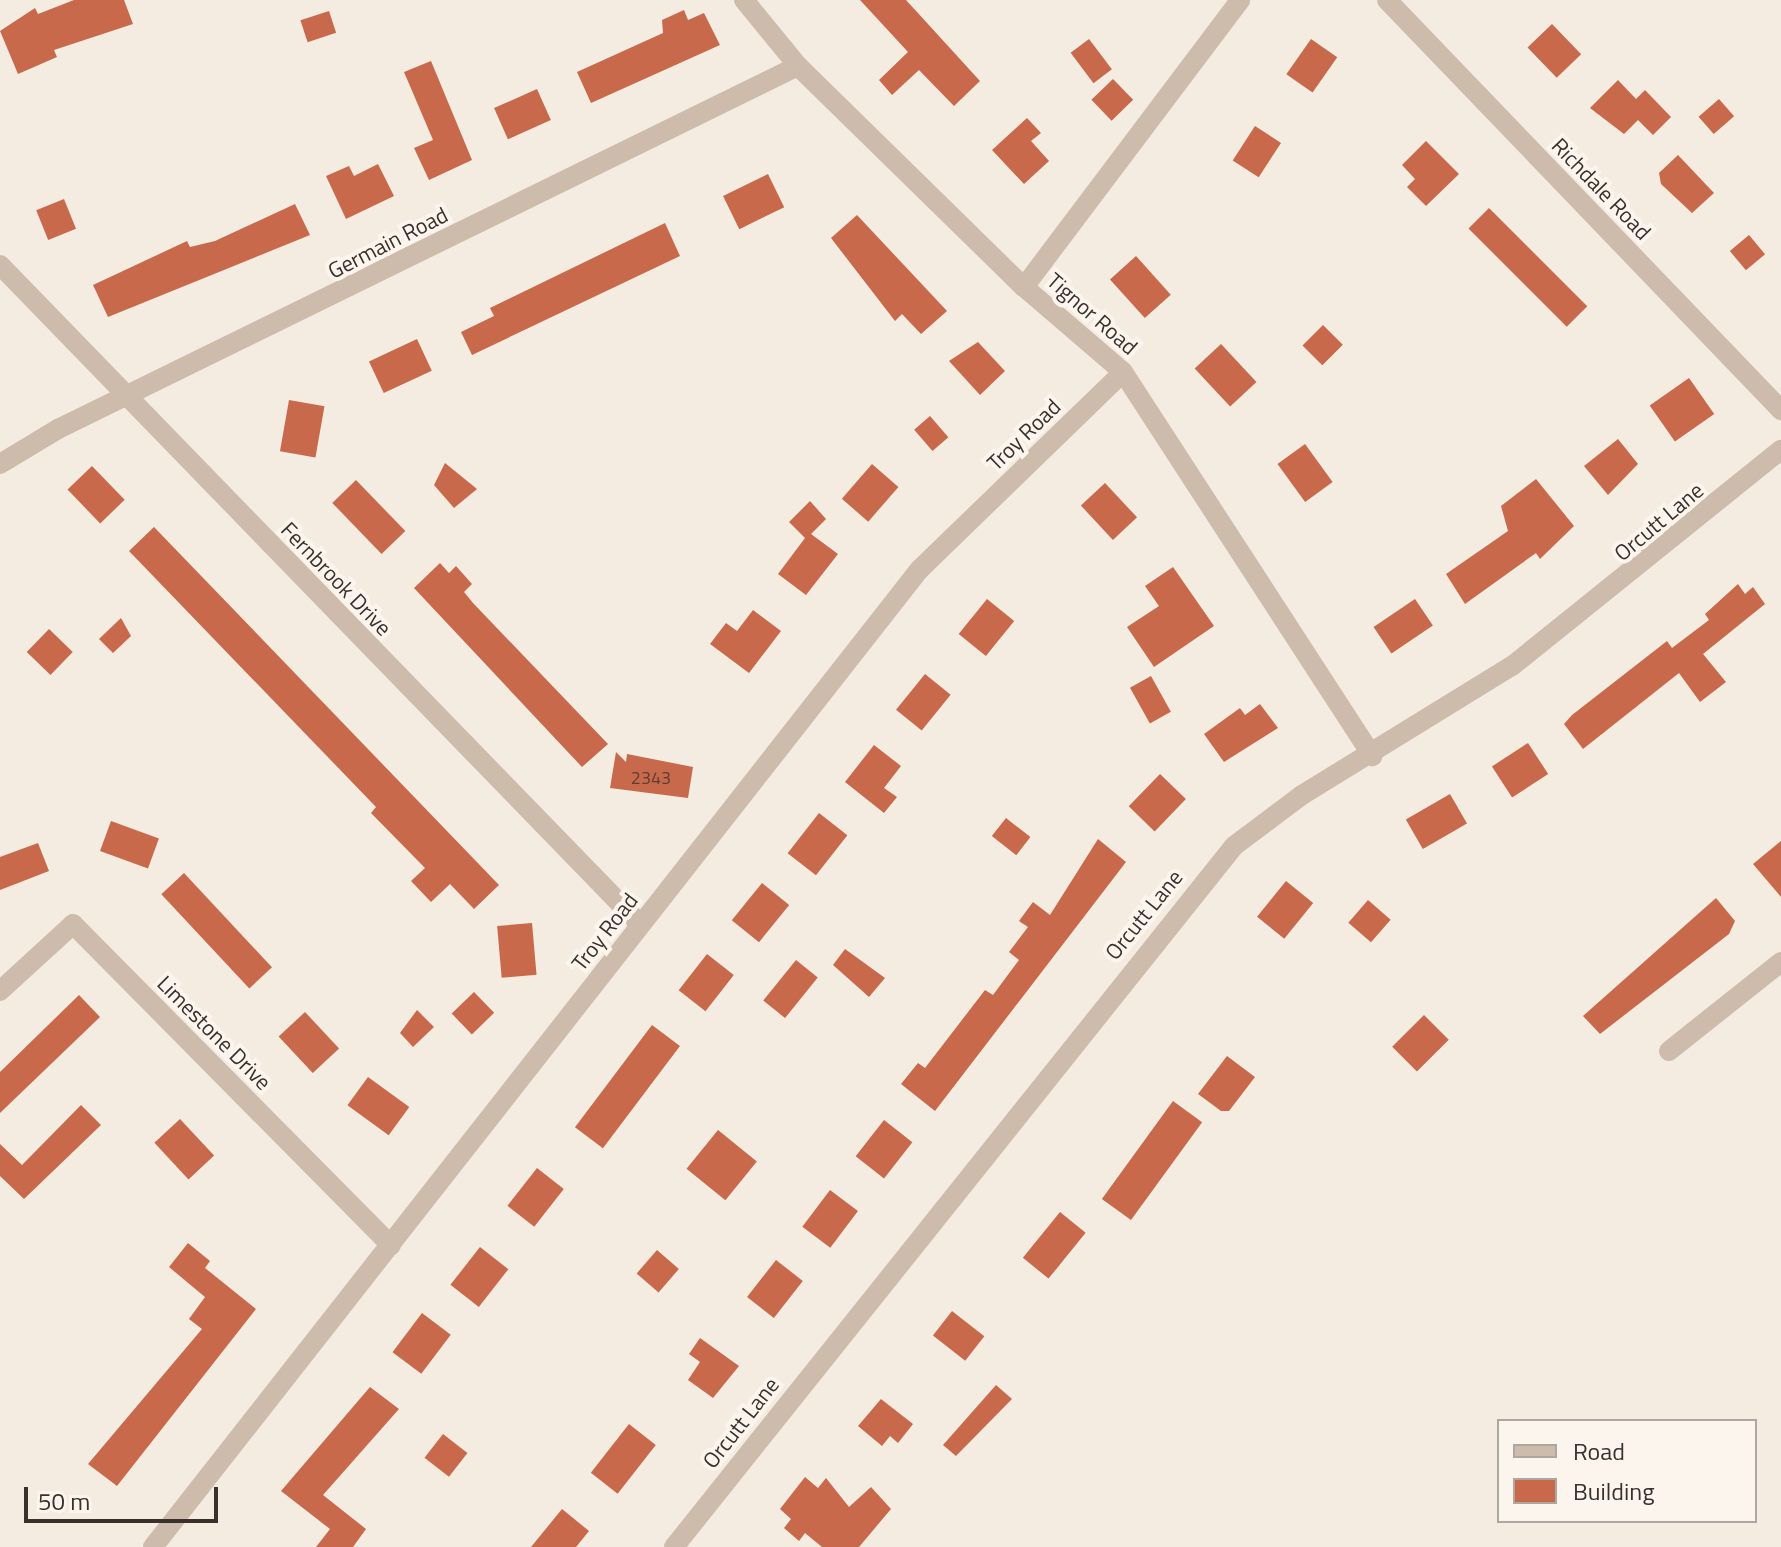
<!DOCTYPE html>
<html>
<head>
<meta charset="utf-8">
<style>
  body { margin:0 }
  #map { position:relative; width:1781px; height:1547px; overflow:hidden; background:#f4ebe1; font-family:"Titillium Web",sans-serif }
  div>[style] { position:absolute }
  .building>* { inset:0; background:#c8694b; transform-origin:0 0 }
  .minor>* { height:20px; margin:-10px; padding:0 10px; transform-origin:10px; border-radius:10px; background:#cdbbac }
  .tertiary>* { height:20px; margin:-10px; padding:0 10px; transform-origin:10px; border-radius:10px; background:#cdbbac }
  span { translate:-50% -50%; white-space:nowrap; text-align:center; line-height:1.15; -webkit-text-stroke:8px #fbf5ee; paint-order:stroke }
  .number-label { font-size:18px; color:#5e3e33 }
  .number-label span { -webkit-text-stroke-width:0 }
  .street-label { font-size:22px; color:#3b302b }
  .legend { position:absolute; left:1497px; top:1419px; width:260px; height:104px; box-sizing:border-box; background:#fbf5ee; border:2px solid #aea6a0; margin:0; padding:10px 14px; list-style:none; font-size:24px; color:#3b302b }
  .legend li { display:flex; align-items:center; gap:16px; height:40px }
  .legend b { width:40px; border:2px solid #aea6a0 }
  .scale { position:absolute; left:24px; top:1487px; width:194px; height:36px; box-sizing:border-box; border:4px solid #3b302b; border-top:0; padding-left:10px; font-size:24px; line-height:28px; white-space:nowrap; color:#3b302b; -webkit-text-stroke:6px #fbf5ee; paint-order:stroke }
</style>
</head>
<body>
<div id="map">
  <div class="building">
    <div style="clip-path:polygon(74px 0,124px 0,133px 24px,54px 50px,57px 57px,18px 74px,0 31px,35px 8px,38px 14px)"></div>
    <div style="clip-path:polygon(860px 0,906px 0,980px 81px,954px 106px,919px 70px,892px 95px,879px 80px,908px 52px)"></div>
    <div style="clip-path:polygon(684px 10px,688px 20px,704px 13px,720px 45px,591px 103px,577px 72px,663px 33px,662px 20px)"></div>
    <div style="left:329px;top:11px;width:23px;height:30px;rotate:72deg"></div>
    <div style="left:1552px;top:24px;width:42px;height:34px;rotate:46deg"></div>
    <div style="left:1089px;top:39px;width:38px;height:23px;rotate:53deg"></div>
    <div style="left:1311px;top:39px;width:32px;height:43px;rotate:35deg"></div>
    <div style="clip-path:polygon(431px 61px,472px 160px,429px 180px,414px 148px,433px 140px,404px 72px)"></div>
    <div style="left:1113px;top:79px;width:29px;height:30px;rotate:46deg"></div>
    <div style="clip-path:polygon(1618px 80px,1636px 99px,1645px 90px,1671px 117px,1653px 135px,1638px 120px,1624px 134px,1590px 108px)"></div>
    <div style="left:537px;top:89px;width:34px;height:47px;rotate:66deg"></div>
    <div style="left:1719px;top:99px;width:23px;height:27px;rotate:49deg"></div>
    <div style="clip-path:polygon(1027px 118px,1041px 133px,1031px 141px,1049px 161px,1024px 184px,992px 150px)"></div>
    <div style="left:1255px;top:126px;width:31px;height:41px;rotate:33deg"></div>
    <div style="clip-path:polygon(1426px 141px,1459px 174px,1426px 206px,1407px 187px,1415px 179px,1402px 165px)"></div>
    <div style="clip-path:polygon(1678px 155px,1714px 193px,1692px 213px,1661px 184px,1659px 173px)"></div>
    <div style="clip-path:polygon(378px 164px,394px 196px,346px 219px,326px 176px,349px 166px,354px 176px)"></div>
    <div style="left:768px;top:174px;width:37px;height:50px;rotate:64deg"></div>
    <div style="left:64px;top:199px;width:32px;height:30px;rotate:68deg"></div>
    <div style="clip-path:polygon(295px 204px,310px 235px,108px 317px,93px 285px,187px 241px,190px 247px,215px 241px)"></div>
    <div style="left:1489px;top:208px;width:139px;height:29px;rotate:45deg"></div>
    <div style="clip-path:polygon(857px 215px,947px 311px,921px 334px,902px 314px,895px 321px,831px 238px)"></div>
    <div style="clip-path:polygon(665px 223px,680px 256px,472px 355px,461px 332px,494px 316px,490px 308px)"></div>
    <div style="left:1749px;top:235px;width:25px;height:25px;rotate:50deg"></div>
    <div style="left:1136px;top:256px;width:52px;height:35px;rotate:48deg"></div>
    <div style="left:1323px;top:325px;width:28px;height:29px;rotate:45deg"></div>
    <div style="left:417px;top:339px;width:35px;height:53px;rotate:65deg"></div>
    <div style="clip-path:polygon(978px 342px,1005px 371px,980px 395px,949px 361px)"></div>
    <div style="left:1221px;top:344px;width:52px;height:36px;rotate:47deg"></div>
    <div style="left:1689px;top:378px;width:44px;height:48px;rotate:55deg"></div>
    <div style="left:289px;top:400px;width:36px;height:52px;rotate:10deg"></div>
    <div style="left:930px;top:416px;width:28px;height:21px;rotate:49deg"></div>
    <div style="clip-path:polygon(1618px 439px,1638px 464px,1608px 495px,1584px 466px)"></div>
    <div style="left:1305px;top:444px;width:47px;height:34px;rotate:54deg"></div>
    <div style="clip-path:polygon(445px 463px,477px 489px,454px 508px,434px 485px)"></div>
    <div style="left:872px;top:464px;width:35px;height:46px;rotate:41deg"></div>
    <div style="left:92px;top:466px;width:47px;height:34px;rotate:46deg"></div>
    <div style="clip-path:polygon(1536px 479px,1574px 526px,1540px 559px,1536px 553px,1465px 604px,1446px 574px,1508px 531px,1501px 506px)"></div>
    <div style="left:356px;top:480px;width:71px;height:33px;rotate:46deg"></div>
    <div style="left:1105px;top:483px;width:47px;height:33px;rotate:47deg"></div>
    <div style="clip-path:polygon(810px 501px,826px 519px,811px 534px,838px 554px,806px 595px,778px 574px,805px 538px,789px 522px)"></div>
    <div style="clip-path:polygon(154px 527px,499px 885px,474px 909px,450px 884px,431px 902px,411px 881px,425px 868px,371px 813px,376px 807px,129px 551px)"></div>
    <div style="clip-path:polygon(440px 563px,449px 573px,456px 566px,472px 584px,464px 592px,473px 603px,608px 744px,582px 767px,414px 588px)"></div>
    <div style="clip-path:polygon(1173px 567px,1214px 626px,1154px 667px,1127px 627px,1159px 606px,1145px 586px)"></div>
    <div style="clip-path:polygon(1738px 584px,1745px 594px,1753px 587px,1765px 604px,1703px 654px,1726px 682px,1700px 702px,1679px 673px,1583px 749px,1564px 724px,1572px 715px,1667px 641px,1672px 648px,1709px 620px,1705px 614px)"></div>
    <div style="left:987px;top:599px;width:35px;height:45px;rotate:39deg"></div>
    <div style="left:1415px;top:599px;width:32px;height:50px;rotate:56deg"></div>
    <div style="clip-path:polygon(753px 610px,781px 631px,749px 673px,710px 644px,726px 623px,737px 631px)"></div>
    <div style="clip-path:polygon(121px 618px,131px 636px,113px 653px,99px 639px)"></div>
    <div style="left:49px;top:629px;width:33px;height:32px;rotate:44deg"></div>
    <div style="left:925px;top:674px;width:33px;height:46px;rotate:39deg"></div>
    <div style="left:1151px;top:676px;width:41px;height:24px;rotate:61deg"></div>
    <div style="clip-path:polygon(1260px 704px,1278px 728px,1224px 762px,1204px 734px,1240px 708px,1245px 715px)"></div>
    <div style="left:1528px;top:743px;width:37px;height:43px;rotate:57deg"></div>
    <div style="clip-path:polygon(874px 745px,901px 766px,884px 788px,897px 797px,884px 813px,845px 782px)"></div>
    <div style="clip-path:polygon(616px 752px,626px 762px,627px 754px,693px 767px,688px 798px,610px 788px)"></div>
    <div style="left:1160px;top:774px;width:36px;height:45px;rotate:44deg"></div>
    <div style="left:1450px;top:794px;width:34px;height:51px;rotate:60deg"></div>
    <div style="left:819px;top:813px;width:36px;height:51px;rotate:38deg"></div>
    <div style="left:1006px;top:818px;width:31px;height:23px;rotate:38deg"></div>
    <div style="left:111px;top:821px;width:51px;height:32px;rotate:20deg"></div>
    <div style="clip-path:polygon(1098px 839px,1126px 862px,935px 1111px,901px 1084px,918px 1063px,925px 1068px,985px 990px,993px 995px,1019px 960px,1009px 952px,1028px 927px,1019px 921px,1033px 902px,1050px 915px)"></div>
    <div style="clip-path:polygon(1781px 841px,1781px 897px,1753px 864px)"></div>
    <div style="clip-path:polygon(38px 843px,49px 871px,0 890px,0 857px)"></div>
    <div style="left:184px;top:873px;width:129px;height:31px;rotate:47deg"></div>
    <div style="left:1286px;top:881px;width:35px;height:46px;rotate:39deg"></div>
    <div style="left:762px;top:883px;width:35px;height:48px;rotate:39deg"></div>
    <div style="clip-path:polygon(1716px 898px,1735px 921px,1729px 934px,1600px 1034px,1583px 1016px)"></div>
    <div style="left:1368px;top:900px;width:30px;height:30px;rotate:41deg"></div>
    <div style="left:532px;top:923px;width:52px;height:35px;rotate:85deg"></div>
    <div style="clip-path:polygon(845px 949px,885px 978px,869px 997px,833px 965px)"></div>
    <div style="left:707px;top:954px;width:34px;height:46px;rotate:38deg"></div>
    <div style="left:796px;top:960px;width:28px;height:52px;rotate:39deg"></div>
    <div style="left:474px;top:992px;width:29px;height:31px;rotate:46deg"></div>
    <div style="clip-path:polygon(79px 995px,100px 1017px,0 1113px,0 1072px)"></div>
    <div style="clip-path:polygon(417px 1010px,434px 1027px,413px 1047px,400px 1033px)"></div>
    <div style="left:305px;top:1012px;width:50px;height:36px;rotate:47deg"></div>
    <div style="left:1424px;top:1015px;width:35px;height:45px;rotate:45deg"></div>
    <div style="left:652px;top:1025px;width:35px;height:128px;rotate:37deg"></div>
    <div style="clip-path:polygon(1227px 1056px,1255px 1077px,1229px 1111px,1221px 1111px,1198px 1094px)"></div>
    <div style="left:368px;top:1077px;width:51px;height:35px;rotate:36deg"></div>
    <div style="left:1173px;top:1101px;width:36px;height:121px;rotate:36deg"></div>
    <div style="clip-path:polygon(81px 1105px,101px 1125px,24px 1199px,0 1176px,0 1144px,22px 1165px)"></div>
    <div style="left:180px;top:1119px;width:50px;height:35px;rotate:47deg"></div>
    <div style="left:884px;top:1120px;width:36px;height:46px;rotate:38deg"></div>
    <div style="left:718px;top:1130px;width:50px;height:50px;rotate:39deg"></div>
    <div style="left:537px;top:1168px;width:34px;height:48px;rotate:38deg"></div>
    <div style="left:830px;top:1190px;width:35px;height:46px;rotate:37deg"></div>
    <div style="left:1060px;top:1212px;width:33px;height:59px;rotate:39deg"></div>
    <div style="clip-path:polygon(188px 1243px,210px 1261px,205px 1268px,256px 1309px,117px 1486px,88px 1464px,202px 1329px,189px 1319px,205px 1297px,169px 1267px)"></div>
    <div style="left:480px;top:1247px;width:36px;height:48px;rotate:38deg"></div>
    <div style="left:657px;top:1250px;width:29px;height:31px;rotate:41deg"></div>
    <div style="left:776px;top:1260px;width:34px;height:47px;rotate:38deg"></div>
    <div style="left:952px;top:1311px;width:41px;height:31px;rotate:38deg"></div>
    <div style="left:422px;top:1313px;width:36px;height:49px;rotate:37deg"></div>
    <div style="clip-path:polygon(700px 1338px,739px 1366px,713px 1398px,688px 1380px,700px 1362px,689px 1354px)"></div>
    <div style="clip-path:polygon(996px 1385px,1012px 1399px,956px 1456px,943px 1445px)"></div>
    <div style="clip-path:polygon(370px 1387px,399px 1409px,323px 1495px,366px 1529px,353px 1547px,316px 1547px,330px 1529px,281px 1491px)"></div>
    <div style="clip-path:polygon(881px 1399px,913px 1424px,898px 1443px,890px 1436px,882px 1446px,858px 1426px)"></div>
    <div style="left:629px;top:1424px;width:34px;height:62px;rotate:38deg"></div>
    <div style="left:443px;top:1434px;width:31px;height:30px;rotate:38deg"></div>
    <div style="clip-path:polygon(805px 1477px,818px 1488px,826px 1478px,849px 1507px,871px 1487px,891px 1509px,859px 1547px,822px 1547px,805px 1533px,799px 1541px,784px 1528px,791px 1519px,780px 1509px)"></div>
    <div style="clip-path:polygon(562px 1509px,589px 1531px,576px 1547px,531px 1547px)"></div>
  </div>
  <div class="minor">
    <div style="left:744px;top:0;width:85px;rotate:50.7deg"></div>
    <div style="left:798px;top:66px;width:316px;rotate:44.4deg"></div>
    <div style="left:1024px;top:287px;width:130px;rotate:40.6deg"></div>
    <div style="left:1123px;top:372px;width:458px;rotate:57deg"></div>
    <div style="left:1387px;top:0;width:569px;rotate:46.14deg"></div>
    <div style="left:0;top:265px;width:919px;rotate:45.84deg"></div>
    <div style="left:1024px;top:287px;width:359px;rotate:-53deg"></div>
    <div style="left:0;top:464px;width:68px;rotate:-31.1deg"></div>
    <div style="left:58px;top:429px;width:824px;rotate:-26.13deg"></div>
    <div style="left:0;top:991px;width:99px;rotate:-42.5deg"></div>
    <div style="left:73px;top:924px;width:452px;rotate:45.3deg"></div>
    <div style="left:1669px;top:1051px;width:143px;rotate:-38.5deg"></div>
    <div style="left:153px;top:1547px;width:1241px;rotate:-51.9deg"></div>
    <div style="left:919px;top:570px;width:284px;rotate:-44.1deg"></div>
  </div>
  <div class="tertiary">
    <div style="left:674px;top:1547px;width:897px;rotate:-51.38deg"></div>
    <div style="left:1234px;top:846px;width:85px;rotate:-36.9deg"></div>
    <div style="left:1302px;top:795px;width:246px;rotate:-31.6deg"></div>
    <div style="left:1512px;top:666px;width:345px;rotate:-38.8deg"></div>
  </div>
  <div class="number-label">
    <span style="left:651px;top:778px">2343</span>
  </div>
  <div class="street-label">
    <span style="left:1601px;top:189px;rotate:46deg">Richdale Road</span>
    <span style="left:388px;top:243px;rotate:-27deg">Germain Road</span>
    <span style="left:1092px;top:314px;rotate:41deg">Tignor Road</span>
    <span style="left:1024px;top:435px;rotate:-44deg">Troy Road</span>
    <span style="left:1659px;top:522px;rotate:-40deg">Orcutt Lane</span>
    <span style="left:336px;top:579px;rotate:46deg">Fernbrook Drive</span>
    <span style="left:1144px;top:915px;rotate:-51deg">Orcutt Lane</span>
    <span style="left:605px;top:932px;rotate:-52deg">Troy Road</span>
    <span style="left:214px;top:1033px;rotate:45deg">Limestone Drive</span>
    <span style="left:741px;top:1423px;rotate:-52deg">Orcutt Lane</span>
  </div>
  <ul class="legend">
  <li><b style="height:10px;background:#cdbbac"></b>Road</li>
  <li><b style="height:22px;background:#c8694b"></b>Building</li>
  </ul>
  <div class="scale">50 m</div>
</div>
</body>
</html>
